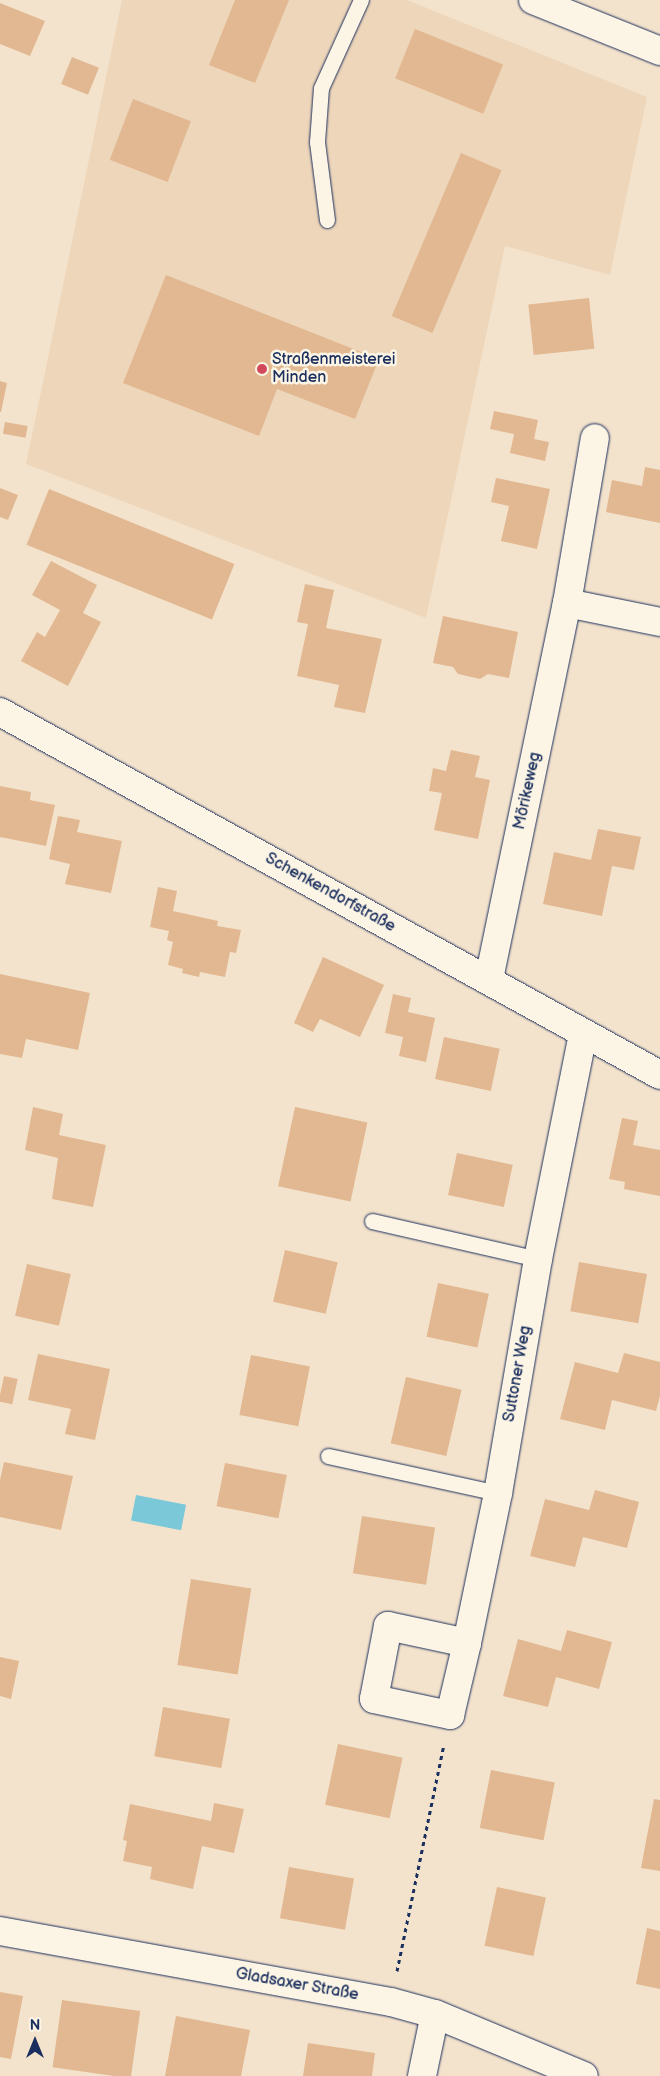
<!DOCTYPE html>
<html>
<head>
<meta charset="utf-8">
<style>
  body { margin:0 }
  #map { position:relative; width:660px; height:2076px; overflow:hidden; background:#f4e3cc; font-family:"Balsamiq Sans",sans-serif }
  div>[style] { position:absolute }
  .built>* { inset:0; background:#eed6ba }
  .water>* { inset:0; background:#7bc8d9; transform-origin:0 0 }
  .building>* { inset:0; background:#e1b891; transform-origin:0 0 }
  .path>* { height:3px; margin-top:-1.5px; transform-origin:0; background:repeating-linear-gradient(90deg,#1b2f5e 0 4px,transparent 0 8px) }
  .roads { filter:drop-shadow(0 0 1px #1b2f5e) drop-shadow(0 0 1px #1b2f5e) }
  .lane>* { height:15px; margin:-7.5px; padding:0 7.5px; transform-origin:7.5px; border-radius:7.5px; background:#fcf5e5 }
  .street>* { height:28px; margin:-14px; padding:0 14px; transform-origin:14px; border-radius:14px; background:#fcf5e5 }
  .secondary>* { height:28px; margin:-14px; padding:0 14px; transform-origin:14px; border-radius:14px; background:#fcf5e5 }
  .dots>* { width:14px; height:14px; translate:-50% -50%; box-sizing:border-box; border:2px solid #fcf5e5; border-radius:50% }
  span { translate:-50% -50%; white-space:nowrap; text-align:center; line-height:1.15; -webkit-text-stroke:5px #fcf5e5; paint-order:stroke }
  .poi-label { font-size:16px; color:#1b2f5e }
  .left { translate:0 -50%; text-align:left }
  .street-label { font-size:16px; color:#1b2f5e }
  .north { position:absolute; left:10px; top:2016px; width:50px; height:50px; -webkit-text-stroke:4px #fcf5e5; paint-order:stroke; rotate:0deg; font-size:14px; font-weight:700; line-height:20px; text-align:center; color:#1b2f5e }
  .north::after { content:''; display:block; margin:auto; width:18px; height:22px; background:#1b2f5e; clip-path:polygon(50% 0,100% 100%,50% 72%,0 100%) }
</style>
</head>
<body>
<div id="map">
  <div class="built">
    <div style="clip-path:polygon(122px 0,407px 0,647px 97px,610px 275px,505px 246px,426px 618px,26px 464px)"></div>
  </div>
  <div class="water">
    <div style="left:136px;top:1495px;width:51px;height:26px;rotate:11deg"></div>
  </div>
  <div class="building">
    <div style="clip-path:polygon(235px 0,289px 0,255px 83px,209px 65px)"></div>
    <div style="clip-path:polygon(0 3px,45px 21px,30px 56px,0 44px)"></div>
    <div style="left:415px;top:29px;width:95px;height:53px;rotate:22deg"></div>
    <div style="left:72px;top:57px;width:29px;height:29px;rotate:22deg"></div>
    <div style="left:133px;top:99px;width:62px;height:65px;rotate:21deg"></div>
    <div style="left:461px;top:153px;width:44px;height:177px;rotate:23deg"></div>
    <div style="clip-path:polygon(166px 275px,379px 359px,355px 419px,277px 389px,259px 436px,123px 383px)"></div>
    <div style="left:589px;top:298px;width:51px;height:61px;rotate:84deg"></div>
    <div style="clip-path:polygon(0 381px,7px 383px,1px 412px,0 412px)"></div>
    <div style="clip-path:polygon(494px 411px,538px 420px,534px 439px,549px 442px,545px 461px,510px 453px,514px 434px,490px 429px)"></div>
    <div style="left:5px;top:422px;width:23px;height:12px;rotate:10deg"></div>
    <div style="clip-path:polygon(645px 467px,660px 470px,660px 523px,606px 512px,612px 480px,642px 486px)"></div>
    <div style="clip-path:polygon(496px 478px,550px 489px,537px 549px,501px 541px,509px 506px,491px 502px)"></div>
    <div style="clip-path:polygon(0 488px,18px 495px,8px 520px,0 517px)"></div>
    <div style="left:49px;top:489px;width:200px;height:60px;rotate:22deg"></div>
    <div style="clip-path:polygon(51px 561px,97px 585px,83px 613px,101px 622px,68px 686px,21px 661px,37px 632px,45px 637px,60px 610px,32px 595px)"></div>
    <div style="clip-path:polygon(305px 584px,334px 590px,326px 628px,382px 639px,365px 713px,334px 707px,339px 685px,297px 676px,308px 624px,297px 622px)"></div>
    <div style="clip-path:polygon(443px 616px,518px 632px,509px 678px,488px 674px,480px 679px,458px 674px,453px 667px,433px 663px)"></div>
    <div style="clip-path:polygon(451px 750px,480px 756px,475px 777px,490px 780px,478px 839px,434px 830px,442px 793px,429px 791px,433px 768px,446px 771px)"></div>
    <div style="clip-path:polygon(0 786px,31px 792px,30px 800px,55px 805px,46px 846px,0 837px)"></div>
    <div style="clip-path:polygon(58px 816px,80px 820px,77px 832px,122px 841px,111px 893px,65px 884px,70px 864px,49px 859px)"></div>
    <div style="clip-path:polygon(598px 829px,641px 837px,634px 870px,612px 866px,602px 916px,543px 904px,554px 852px,591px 860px)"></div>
    <div style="clip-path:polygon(158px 887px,177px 891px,173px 911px,218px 921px,217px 926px,241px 930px,236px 953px,230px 952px,225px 977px,200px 972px,199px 977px,182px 973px,183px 969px,168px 965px,173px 942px,167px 940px,169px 931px,150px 927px)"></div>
    <div style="clip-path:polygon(323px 957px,384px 985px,360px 1037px,320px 1019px,313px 1032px,294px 1023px)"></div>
    <div style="clip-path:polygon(0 974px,90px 993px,78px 1050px,26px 1039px,22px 1058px,0 1054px)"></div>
    <div style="clip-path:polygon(393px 994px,411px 998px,408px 1012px,435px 1018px,426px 1062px,399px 1056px,403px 1037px,385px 1033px)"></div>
    <div style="left:444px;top:1037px;width:57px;height:43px;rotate:12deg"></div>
    <div style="clip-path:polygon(33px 1107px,63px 1114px,59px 1135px,106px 1145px,93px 1207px,52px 1199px,58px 1158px,25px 1150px)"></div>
    <div style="left:295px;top:1107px;width:74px;height:81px;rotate:12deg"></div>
    <div style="clip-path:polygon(622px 1118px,638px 1121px,633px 1145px,660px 1150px,660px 1196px,624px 1189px,625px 1182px,609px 1179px)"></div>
    <div style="left:457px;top:1153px;width:57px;height:43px;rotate:12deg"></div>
    <div style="left:285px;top:1250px;width:54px;height:53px;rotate:13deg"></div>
    <div style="left:579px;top:1262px;width:69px;height:50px;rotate:10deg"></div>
    <div style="left:27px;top:1264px;width:45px;height:53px;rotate:13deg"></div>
    <div style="left:438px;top:1283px;width:52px;height:55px;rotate:12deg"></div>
    <div style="clip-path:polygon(624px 1353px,660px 1362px,660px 1396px,656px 1411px,612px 1400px,605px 1430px,560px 1419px,575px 1362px,618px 1373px)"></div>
    <div style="clip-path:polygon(38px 1354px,110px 1369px,95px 1440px,65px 1434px,71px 1409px,28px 1400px)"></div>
    <div style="left:251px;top:1355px;width:60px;height:61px;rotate:11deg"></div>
    <div style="left:4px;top:1376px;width:14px;height:26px;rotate:12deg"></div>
    <div style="left:406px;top:1377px;width:57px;height:68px;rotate:13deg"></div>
    <div style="clip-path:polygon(4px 1462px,73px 1476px,61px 1530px,0 1517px,0 1480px)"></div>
    <div style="left:225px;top:1463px;width:63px;height:44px;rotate:11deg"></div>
    <div style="clip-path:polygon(595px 1490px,639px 1502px,627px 1548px,583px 1537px,575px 1567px,530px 1556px,545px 1499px,589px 1510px)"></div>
    <div style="left:362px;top:1516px;width:74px;height:58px;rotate:9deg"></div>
    <div style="left:191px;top:1579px;width:61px;height:87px;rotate:9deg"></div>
    <div style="clip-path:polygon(567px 1630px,612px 1642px,599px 1689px,556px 1677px,548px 1707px,503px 1696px,518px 1639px,561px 1651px)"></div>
    <div style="clip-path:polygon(0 1657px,19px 1661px,11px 1699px,0 1696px)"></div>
    <div style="left:163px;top:1707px;width:68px;height:50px;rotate:10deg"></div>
    <div style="left:338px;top:1744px;width:66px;height:62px;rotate:12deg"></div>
    <div style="left:491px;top:1770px;width:65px;height:59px;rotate:11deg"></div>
    <div style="clip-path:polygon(654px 1799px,660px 1800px,660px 1871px,641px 1868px)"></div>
    <div style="clip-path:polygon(214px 1803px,244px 1809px,234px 1853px,202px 1846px,193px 1889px,150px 1879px,152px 1867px,123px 1861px,127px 1841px,123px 1840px,130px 1804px,211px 1821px)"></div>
    <div style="left:289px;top:1867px;width:66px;height:52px;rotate:10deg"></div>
    <div style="left:497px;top:1887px;width:50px;height:60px;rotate:12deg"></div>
    <div style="clip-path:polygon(647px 1928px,660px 1931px,660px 1989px,636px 1984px)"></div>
    <div style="clip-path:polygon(0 1992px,23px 1996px,11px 2059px,0 2057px)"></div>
    <div style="left:62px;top:2000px;width:79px;height:68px;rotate:8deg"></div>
    <div style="clip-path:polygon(176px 2016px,250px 2030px,241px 2076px,165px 2076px)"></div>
    <div style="clip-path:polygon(308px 2043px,375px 2053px,372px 2076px,303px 2076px)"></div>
  </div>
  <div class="path">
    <div style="left:397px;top:1971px;width:231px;rotate:-78.3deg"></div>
  </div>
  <div class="roads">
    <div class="lane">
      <div style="left:327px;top:220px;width:79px;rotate:-97.3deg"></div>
      <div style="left:317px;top:142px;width:54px;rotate:-85.8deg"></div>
      <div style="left:321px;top:88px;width:97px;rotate:-65.6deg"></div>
      <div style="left:372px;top:1221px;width:170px;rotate:12.9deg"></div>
      <div style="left:328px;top:1456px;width:174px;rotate:12.3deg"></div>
    </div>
    <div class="street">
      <div style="left:567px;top:603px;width:95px;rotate:11.5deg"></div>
      <div style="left:0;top:712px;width:753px;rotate:28.81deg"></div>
      <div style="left:489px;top:979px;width:384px;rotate:-78.3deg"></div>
      <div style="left:567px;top:603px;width:167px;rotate:-80.4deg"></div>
      <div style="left:467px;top:1643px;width:81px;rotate:-167.9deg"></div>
      <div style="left:388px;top:1626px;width:74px;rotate:100.9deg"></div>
      <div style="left:374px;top:1699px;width:78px;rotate:11.9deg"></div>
      <div style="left:450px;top:1715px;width:74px;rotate:-76.7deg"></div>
      <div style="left:467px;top:1643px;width:153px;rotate:-78.3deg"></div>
      <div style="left:498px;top:1493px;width:237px;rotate:-80.3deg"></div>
      <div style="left:538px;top:1259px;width:230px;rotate:-78.7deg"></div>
      <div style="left:0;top:1931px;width:397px;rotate:10.3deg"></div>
      <div style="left:391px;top:2002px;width:46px;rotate:15.3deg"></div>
      <div style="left:435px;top:2014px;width:161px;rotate:22.6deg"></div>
      <div style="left:422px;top:2076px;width:63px;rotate:-78.2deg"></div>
    </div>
    <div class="secondary">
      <div style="left:533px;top:0;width:137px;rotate:21.9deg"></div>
    </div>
  </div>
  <div class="dots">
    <div style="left:262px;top:369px;background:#d1495b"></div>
  </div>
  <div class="poi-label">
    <span class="left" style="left:272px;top:369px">Straßenmeisterei<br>Minden</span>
  </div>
  <div class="street-label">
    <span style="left:528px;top:791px;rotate:-78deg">Mörikeweg</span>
    <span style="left:330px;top:893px;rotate:29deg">Schenkendorfstraße</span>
    <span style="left:518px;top:1374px;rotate:-80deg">Suttoner Weg</span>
    <span style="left:297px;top:1985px;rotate:10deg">Gladsaxer Straße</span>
  </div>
  <div class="north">N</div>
</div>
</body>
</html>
